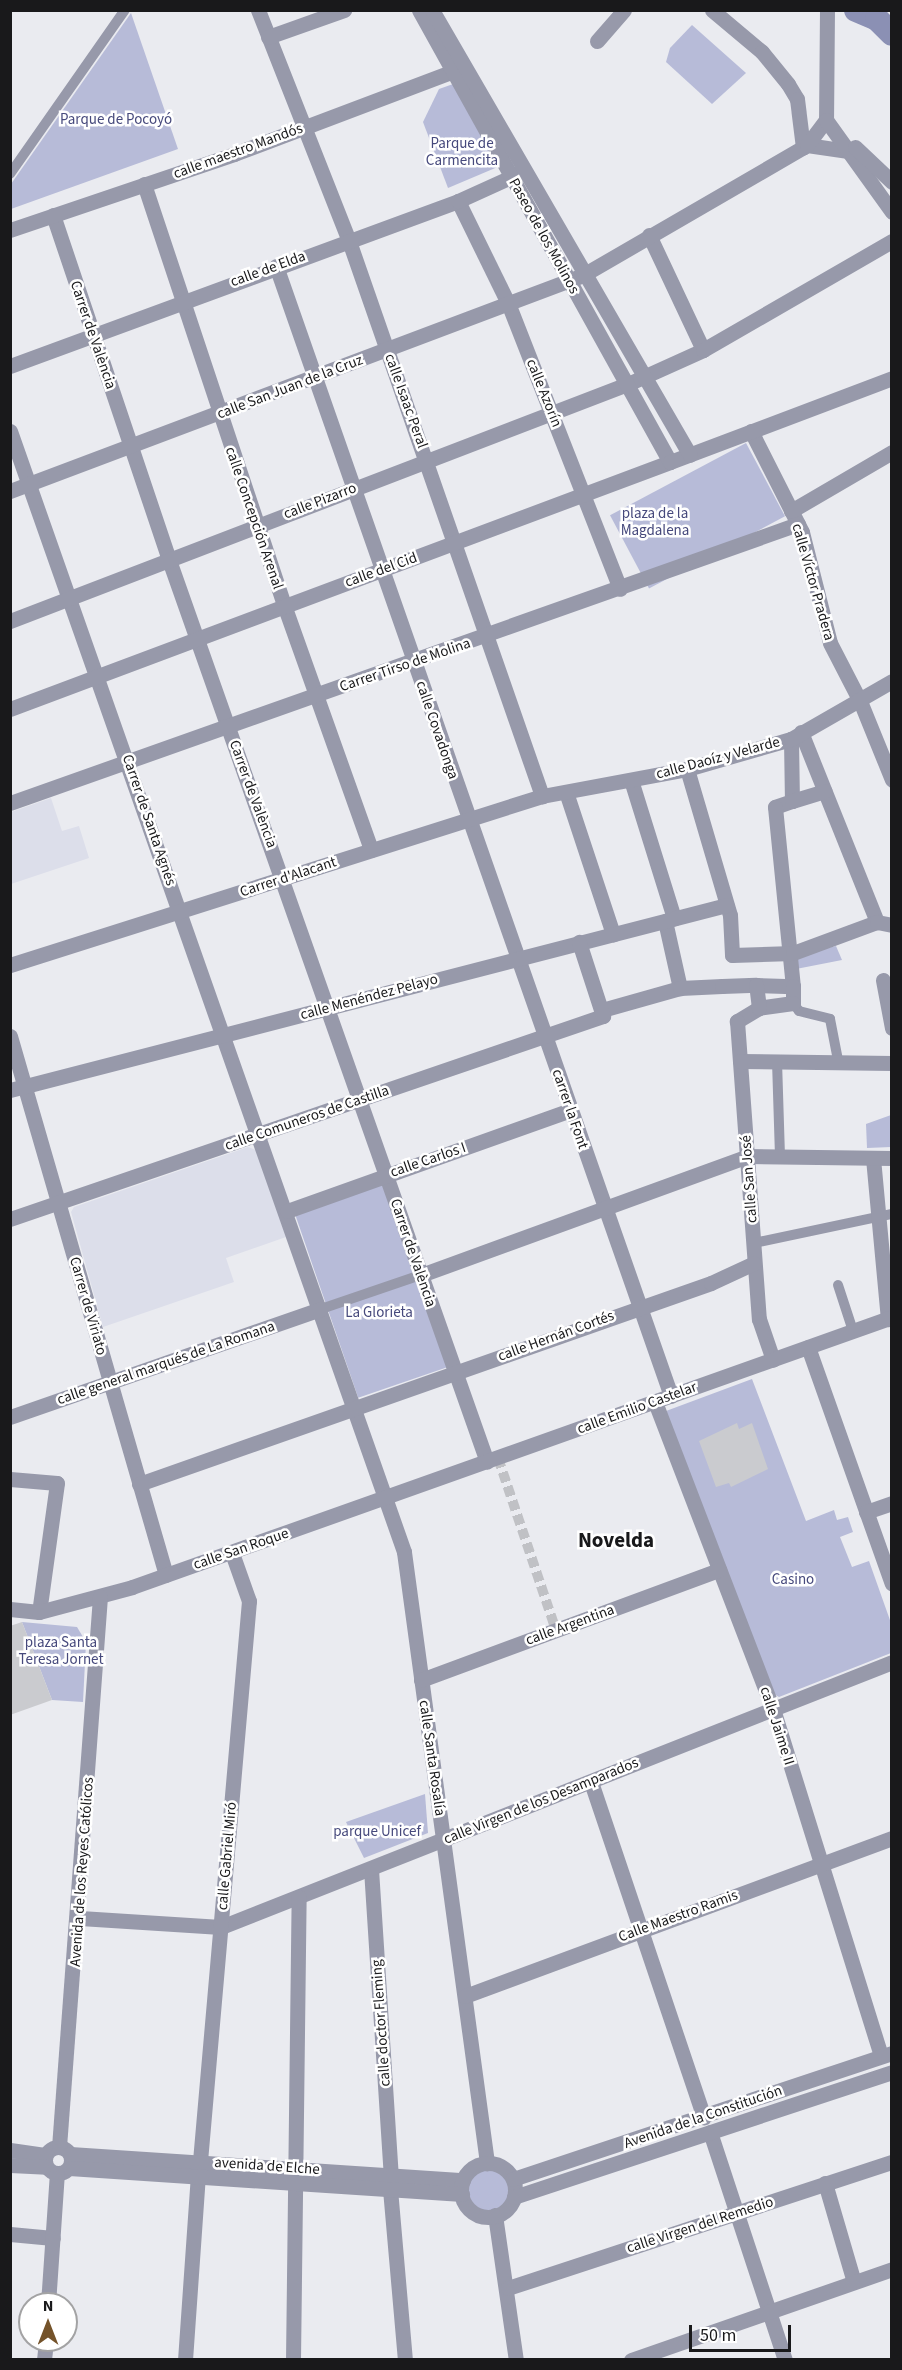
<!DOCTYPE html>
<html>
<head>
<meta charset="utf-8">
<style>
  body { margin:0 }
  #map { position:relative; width:902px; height:2370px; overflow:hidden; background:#eaebf0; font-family:"Source Sans 3",sans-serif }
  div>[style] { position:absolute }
  .built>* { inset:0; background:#dcdeea }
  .green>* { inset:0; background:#b7bbd8; transform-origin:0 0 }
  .round { border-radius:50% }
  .river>* { height:24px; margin:-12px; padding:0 12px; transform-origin:12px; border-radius:12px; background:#8b90b4 }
  .building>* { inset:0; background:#cacbcf }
  .pedestrian-tunnel>* { height:10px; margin-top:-5px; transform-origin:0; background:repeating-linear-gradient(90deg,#c0c1c5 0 10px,transparent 0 15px) }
  .pedestrian>* { height:10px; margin:-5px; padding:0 5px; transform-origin:5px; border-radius:5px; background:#9799aa }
  .minor>* { height:15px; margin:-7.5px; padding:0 7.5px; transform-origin:7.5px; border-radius:7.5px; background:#9799aa }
  .tertiary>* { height:15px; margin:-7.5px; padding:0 7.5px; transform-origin:7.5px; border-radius:7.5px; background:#9799aa }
  .tertiary>.ring { margin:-7.5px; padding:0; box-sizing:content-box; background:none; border:15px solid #9799aa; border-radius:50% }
  span { translate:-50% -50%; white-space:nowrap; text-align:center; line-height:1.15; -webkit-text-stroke:5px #fff; paint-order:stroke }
  .park-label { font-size:15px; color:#46497c }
  .street-label { font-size:15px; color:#19191b }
  .district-label { font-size:21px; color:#19191b; font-weight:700 }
  .frame { position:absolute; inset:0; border:12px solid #19191b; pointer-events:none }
  .north { position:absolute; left:18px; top:2292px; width:60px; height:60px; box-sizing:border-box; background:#fff; border:2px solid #a3a3a4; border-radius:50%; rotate:0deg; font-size:16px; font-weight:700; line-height:24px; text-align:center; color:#19191b }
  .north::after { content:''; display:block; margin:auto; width:21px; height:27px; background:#74532a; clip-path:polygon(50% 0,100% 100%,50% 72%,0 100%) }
  .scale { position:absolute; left:689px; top:2325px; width:102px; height:27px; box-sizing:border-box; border:3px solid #19191b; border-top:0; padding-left:8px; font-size:18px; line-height:21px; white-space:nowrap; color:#19191b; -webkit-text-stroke:4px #fff; paint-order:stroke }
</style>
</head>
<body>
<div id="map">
  <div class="built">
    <div style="clip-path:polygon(51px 798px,62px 831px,79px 826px,89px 858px,11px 884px,11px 812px)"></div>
    <div style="clip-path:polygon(248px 1147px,256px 1150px,286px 1237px,226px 1258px,234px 1282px,103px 1327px,71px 1212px,74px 1207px)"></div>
  </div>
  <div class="green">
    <div style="clip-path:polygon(131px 13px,178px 149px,11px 209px,11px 184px)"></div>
    <div style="clip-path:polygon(692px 25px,746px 73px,712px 104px,666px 62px,670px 48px)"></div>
    <div style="clip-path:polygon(456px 83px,500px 166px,448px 188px,423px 122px,439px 89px)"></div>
    <div style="left:746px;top:443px;width:83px;height:154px;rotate:62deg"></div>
    <div style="clip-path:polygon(836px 946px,842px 960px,796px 969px,797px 955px)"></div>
    <div style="clip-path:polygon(891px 1115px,891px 1147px,867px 1148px,866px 1124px)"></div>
    <div style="left:383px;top:1181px;width:197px;height:94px;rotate:71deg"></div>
    <div style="clip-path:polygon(752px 1379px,806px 1521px,834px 1510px,837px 1520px,848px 1517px,853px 1532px,840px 1537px,852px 1567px,869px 1561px,891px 1623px,891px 1653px,779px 1697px,772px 1693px,666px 1411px)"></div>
    <div style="clip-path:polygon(22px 1622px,77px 1627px,86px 1642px,83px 1702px,52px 1700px)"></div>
    <div style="clip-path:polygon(425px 1794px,428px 1833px,364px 1858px,346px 1822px)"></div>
    <div class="round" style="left:466px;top:2167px;width:44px;height:44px"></div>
  </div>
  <div class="river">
    <div style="left:856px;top:10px;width:23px;rotate:23deg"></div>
    <div style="left:877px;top:19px;width:21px;rotate:45deg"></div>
  </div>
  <div class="building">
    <div style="clip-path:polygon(737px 1423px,739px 1429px,752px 1423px,768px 1469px,731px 1487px,729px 1483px,716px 1487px,699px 1441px)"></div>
    <div style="clip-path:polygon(22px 1622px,52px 1700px,10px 1715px,10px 1626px)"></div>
  </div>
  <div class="pedestrian-tunnel">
    <div style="left:498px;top:1458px;width:182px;rotate:71.4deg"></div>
  </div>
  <div class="pedestrian">
    <div style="left:10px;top:174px;width:200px;rotate:-55deg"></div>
    <div style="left:793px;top:1003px;width:10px;rotate:53deg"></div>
    <div style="left:799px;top:1011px;width:32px;rotate:14deg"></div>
    <div style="left:830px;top:1019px;width:42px;rotate:79deg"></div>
    <div style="left:777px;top:1061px;width:94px;rotate:88.2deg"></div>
    <div style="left:754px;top:1243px;width:141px;rotate:-11.9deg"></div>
    <div style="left:838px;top:1285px;width:48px;rotate:71.9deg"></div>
    <div style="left:321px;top:1309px;width:106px;rotate:-18.8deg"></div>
  </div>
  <div class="minor">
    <div style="left:258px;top:10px;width:248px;rotate:68.5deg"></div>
    <div style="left:349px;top:241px;width:588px;rotate:70.82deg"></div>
    <div style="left:712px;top:10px;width:65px;rotate:40deg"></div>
    <div style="left:762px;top:52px;width:41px;rotate:50.9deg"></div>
    <div style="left:788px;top:84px;width:17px;rotate:59deg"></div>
    <div style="left:797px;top:99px;width:49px;rotate:83deg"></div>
    <div style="left:268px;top:37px;width:81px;rotate:-19.6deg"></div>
    <div style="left:597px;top:41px;width:41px;rotate:-48.9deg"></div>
    <div style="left:807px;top:145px;width:40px;rotate:8.5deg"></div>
    <div style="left:144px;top:184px;width:444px;rotate:71.6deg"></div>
    <div style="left:284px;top:605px;width:260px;rotate:70.4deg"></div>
    <div style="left:458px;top:201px;width:114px;rotate:63.9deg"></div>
    <div style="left:508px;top:303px;width:307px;rotate:68.6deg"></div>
    <div style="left:53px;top:215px;width:364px;rotate:71.4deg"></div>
    <div style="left:169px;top:560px;width:956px;rotate:70.58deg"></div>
    <div style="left:10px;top:230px;width:237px;rotate:-18.7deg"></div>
    <div style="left:234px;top:154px;width:246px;rotate:-20.7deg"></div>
    <div style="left:649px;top:235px;width:127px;rotate:64.8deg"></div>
    <div style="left:276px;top:266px;width:1197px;rotate:70.73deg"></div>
    <div style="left:10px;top:366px;width:477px;rotate:-20.2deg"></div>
    <div style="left:458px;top:201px;width:72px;rotate:-24.4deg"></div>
    <div style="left:10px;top:431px;width:1188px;rotate:70.63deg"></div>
    <div style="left:404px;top:1552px;width:617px;rotate:82.26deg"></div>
    <div style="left:751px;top:431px;width:113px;rotate:63.2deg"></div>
    <div style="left:802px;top:532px;width:114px;rotate:75.8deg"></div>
    <div style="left:830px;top:643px;width:65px;rotate:62.7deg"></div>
    <div style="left:860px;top:701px;width:85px;rotate:67.9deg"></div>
    <div style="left:10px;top:491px;width:612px;rotate:-20.65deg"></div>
    <div style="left:583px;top:275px;width:259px;rotate:-30.1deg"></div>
    <div style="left:807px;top:145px;width:31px;rotate:-53deg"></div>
    <div style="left:791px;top:511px;width:117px;rotate:-30.3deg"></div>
    <div style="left:10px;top:621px;width:664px;rotate:-21deg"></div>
    <div style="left:630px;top:383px;width:80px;rotate:-24.3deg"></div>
    <div style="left:703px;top:350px;width:218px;rotate:-30deg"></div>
    <div style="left:10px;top:709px;width:705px;rotate:-20.52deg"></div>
    <div style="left:801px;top:732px;width:205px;rotate:68.2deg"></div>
    <div style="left:791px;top:739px;width:62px;rotate:89.1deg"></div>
    <div style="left:792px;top:801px;width:18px;rotate:161deg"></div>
    <div style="left:775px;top:807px;width:180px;rotate:84.3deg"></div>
    <div style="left:687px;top:769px;width:152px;rotate:73.6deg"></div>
    <div style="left:730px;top:915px;width:40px;rotate:87.1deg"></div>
    <div style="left:732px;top:955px;width:61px;rotate:-1.9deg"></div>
    <div style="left:793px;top:953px;width:90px;rotate:-20.3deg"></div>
    <div style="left:877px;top:922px;width:15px;rotate:11deg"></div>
    <div style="left:631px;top:780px;width:145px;rotate:72.7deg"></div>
    <div style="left:566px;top:792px;width:150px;rotate:71.7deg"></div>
    <div style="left:792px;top:801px;width:34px;rotate:-17deg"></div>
    <div style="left:10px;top:803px;width:836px;rotate:-19.5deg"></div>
    <div style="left:665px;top:921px;width:69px;rotate:77.4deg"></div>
    <div style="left:10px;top:965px;width:558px;rotate:-17.62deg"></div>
    <div style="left:542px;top:796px;width:147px;rotate:-10.5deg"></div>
    <div style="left:687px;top:769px;width:108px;rotate:-16.1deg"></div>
    <div style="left:791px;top:739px;width:116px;rotate:-29.9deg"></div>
    <div style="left:883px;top:980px;width:49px;rotate:79.4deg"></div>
    <div style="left:759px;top:1008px;width:26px;rotate:149deg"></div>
    <div style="left:737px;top:1021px;width:299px;rotate:85.8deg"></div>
    <div style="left:759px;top:1319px;width:43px;rotate:71.1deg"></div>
    <div style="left:602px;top:1010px;width:81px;rotate:-15.8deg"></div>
    <div style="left:680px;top:988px;width:42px;rotate:-2.7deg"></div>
    <div style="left:722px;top:986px;width:34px;rotate:-2deg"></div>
    <div style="left:756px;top:985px;width:37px;rotate:2deg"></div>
    <div style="left:793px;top:986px;width:17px;rotate:90deg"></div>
    <div style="left:793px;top:1003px;width:34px;rotate:172deg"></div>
    <div style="left:759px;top:1008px;width:23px;rotate:-97deg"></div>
    <div style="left:10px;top:1036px;width:561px;rotate:73.86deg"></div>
    <div style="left:740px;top:1061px;width:152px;rotate:0.8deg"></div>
    <div style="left:10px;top:1090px;width:740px;rotate:-14.47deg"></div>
    <div style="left:873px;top:1158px;width:162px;rotate:84.7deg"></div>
    <div style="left:287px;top:1211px;width:300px;rotate:-19.6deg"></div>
    <div style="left:10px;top:1219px;width:627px;rotate:-18.9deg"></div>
    <div style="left:603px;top:1016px;width:78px;rotate:-108deg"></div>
    <div style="left:421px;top:1275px;width:348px;rotate:-20deg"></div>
    <div style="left:748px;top:1156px;width:144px;rotate:0.8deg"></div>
    <div style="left:808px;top:1347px;width:251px;rotate:70.5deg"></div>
    <div style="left:655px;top:1402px;width:329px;rotate:69deg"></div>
    <div style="left:773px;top:1709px;width:363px;rotate:72.7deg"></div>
    <div style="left:10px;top:1417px;width:329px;rotate:-19.2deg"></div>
    <div style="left:10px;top:1479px;width:47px;rotate:4.9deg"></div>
    <div style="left:57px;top:1483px;width:130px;rotate:97.9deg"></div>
    <div style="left:139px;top:1484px;width:606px;rotate:-19.36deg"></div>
    <div style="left:711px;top:1283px;width:47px;rotate:-24.9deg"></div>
    <div style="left:866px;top:1512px;width:28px;rotate:-19deg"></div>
    <div style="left:421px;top:1680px;width:318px;rotate:-20.3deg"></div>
    <div style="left:591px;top:1782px;width:354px;rotate:71.4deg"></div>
    <div style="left:371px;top:1869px;width:309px;rotate:86.3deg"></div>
    <div style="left:80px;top:1918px;width:141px;rotate:3.7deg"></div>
    <div style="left:221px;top:1927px;width:721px;rotate:-21.55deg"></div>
    <div style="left:465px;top:1996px;width:455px;rotate:-20.3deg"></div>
    <div style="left:710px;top:2132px;width:240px;rotate:71.8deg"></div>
    <div style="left:200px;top:2161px;width:562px;rotate:-85deg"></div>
    <div style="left:249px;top:1601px;width:51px;rotate:-109.5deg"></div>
    <div style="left:825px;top:2183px;width:103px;rotate:73.7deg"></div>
    <div style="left:390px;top:2189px;width:172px;rotate:85deg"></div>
    <div style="left:495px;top:2215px;width:147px;rotate:81.8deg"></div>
    <div style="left:10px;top:2234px;width:43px;rotate:5.3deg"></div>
    <div style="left:508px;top:2288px;width:404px;rotate:-18.2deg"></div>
    <div style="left:185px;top:2360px;width:184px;rotate:-86deg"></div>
    <div style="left:293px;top:2360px;width:463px;rotate:-89.3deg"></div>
    <div style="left:631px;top:2360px;width:276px;rotate:-19.2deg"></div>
  </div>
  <div class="tertiary">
    <div style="left:419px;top:10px;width:517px;rotate:60.96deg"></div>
    <div style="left:670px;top:462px;width:237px;rotate:-20.7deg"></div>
    <div style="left:432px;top:10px;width:514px;rotate:59.9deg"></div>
    <div style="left:827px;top:10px;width:110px;rotate:90.5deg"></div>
    <div style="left:826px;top:120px;width:113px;rotate:54.3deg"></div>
    <div style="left:855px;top:147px;width:51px;rotate:43.4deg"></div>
    <div style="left:10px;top:1609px;width:29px;rotate:6deg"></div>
    <div style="left:39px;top:1612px;width:96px;rotate:-15deg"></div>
    <div style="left:132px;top:1587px;width:807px;rotate:-19.56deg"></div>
    <div class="ring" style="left:45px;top:2147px;width:11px;height:11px"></div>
    <div style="left:59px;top:2147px;width:552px;rotate:-85.74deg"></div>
    <div style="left:10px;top:2150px;width:35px;rotate:8deg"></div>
    <div style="left:70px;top:2154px;width:394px;rotate:3.8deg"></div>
    <div class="ring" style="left:461px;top:2163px;width:39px;height:39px"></div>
    <div style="left:10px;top:2165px;width:36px;rotate:3deg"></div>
    <div style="left:69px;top:2168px;width:394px;rotate:3.8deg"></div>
    <div style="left:513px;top:2179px;width:399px;rotate:-18.4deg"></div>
    <div style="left:514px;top:2197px;width:398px;rotate:-18.3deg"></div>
    <div style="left:48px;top:2304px;width:131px;rotate:-86.1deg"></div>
    <div style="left:44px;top:2360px;width:20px;rotate:-84deg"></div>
  </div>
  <div class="park-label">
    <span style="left:116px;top:120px">Parque de Pocoyó</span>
    <span style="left:462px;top:152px">Parque de<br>Carmencita</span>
    <span style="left:655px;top:522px">plaza de la<br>Magdalena</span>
    <span style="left:379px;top:1313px">La Glorieta</span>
    <span style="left:793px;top:1580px">Casino</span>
    <span style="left:61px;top:1651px">plaza Santa<br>Teresa Jornet</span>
    <span style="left:377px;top:1832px">parque Unicef</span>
  </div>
  <div class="street-label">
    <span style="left:238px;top:151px;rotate:-20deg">calle maestro Mandós</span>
    <span style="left:544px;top:236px;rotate:61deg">Paseo de los Molinos</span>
    <span style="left:268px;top:269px;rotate:-20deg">calle de Elda</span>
    <span style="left:93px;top:335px;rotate:71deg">Carrer de València</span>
    <span style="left:290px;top:387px;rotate:-21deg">calle San Juan de la Cruz</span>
    <span style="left:544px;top:393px;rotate:68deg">calle Azorín</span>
    <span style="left:406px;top:401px;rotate:70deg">calle Isaac Peral</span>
    <span style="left:320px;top:501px;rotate:-21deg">calle Pizarro</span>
    <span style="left:254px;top:518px;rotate:71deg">calle Concepción Arenal</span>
    <span style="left:381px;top:570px;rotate:-20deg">calle del Cid</span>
    <span style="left:813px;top:582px;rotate:74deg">calle Víctor Pradera</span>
    <span style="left:405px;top:665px;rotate:-19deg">Carrer Tirso de Molina</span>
    <span style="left:437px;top:730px;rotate:71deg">calle Covadonga</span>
    <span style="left:718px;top:758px;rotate:-15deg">calle Daoíz y Velarde</span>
    <span style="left:253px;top:794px;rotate:70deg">Carrer de València</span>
    <span style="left:149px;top:820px;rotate:71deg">Carrer de Santa Agnés</span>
    <span style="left:288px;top:877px;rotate:-18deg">Carrer d'Alacant</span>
    <span style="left:369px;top:997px;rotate:-15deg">calle Menéndez Pelayo</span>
    <span style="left:570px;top:1109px;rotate:71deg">carrer la Font</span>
    <span style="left:307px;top:1118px;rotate:-19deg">calle Comuneros de Castilla</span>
    <span style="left:428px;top:1160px;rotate:-19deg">calle Carlos I</span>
    <span style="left:749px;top:1179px;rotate:-94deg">calle San José</span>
    <span style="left:413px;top:1253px;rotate:71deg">Carrer de València</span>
    <span style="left:88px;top:1306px;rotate:74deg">Carrer de Viriato</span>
    <span style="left:556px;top:1336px;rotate:-20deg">calle Hernán Cortés</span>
    <span style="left:166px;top:1363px;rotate:-19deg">calle general marqués de La Romana</span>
    <span style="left:637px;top:1408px;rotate:-20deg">calle Emilio Castelar</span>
    <span style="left:241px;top:1549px;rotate:-19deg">calle San Roque</span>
    <span style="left:570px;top:1625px;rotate:-20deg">calle Argentina</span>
    <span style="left:777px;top:1726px;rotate:72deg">calle Jaime II</span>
    <span style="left:432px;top:1758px;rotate:82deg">calle Santa Rosalía</span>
    <span style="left:541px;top:1801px;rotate:-22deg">calle Virgen de los Desamparados</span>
    <span style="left:227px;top:1856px;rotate:-85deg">calle Gabriel Miró</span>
    <span style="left:82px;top:1872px;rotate:-86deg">Avenida de los Reyes Católicos</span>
    <span style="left:678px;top:1916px;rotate:-20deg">Calle Maestro Ramis</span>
    <span style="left:381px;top:2023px;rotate:-94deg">calle doctor Fleming</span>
    <span style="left:703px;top:2117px;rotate:-19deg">Avenida de la Constitución</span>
    <span style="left:267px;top:2166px;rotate:4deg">avenida de Elche</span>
    <span style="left:700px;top:2225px;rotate:-18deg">calle Virgen del Remedio</span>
  </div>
  <div class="district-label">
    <span style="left:616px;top:1540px">Novelda</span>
  </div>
  <div class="frame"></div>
  <div class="north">N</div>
  <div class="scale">50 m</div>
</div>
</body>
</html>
